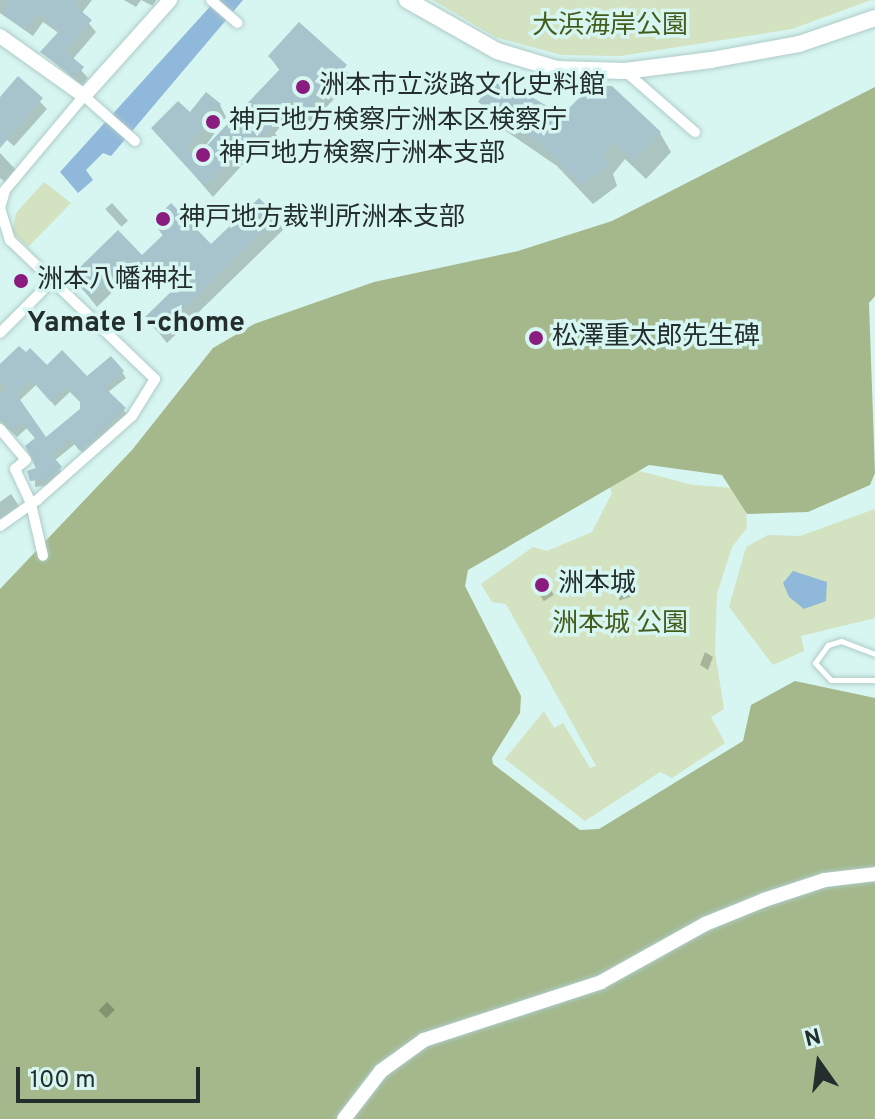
<!DOCTYPE html>
<html>
<head>
<meta charset="utf-8">
<style>
  body { margin:0 }
  #map { position:relative; width:875px; height:1119px; overflow:hidden; background:#d7f5f1; font-family:Overpass,"Noto Sans JP",sans-serif }
  div>[style] { position:absolute }
  .green>* { inset:0; background:#d3e2c1 }
  .forest>* { inset:0; background:#a4b88c }
  .water>* { inset:0; background:#90b8da }
  .shadow>* { inset:0; background:#0003; transform-origin:0 0 }
  .building>* { inset:0; background:#a7c3cb }
  .roads { filter:drop-shadow(0 0 2px #aeccc8) drop-shadow(0 0 2px #aeccc8) }
  .lane>* { height:5px; margin:-2.5px; padding:0 2.5px; transform-origin:2.5px; border-radius:2.5px; background:#fff }
  .street>* { height:10px; margin:-5px; padding:0 5px; transform-origin:5px; border-radius:5px; background:#fff }
  .secondary>* { height:14px; margin:-7px; padding:0 7px; transform-origin:7px; border-radius:7px; background:#fff }
  .primary>* { height:16px; margin:-8px; padding:0 8px; transform-origin:8px; border-radius:8px; background:#fff }
  .dots>* { width:22px; height:22px; translate:-50% -50%; box-sizing:border-box; border:4px solid #d7f5f1; border-radius:50% }
  span { translate:-50% -50%; white-space:nowrap; text-align:center; line-height:1.15; -webkit-text-stroke:7px #d7f5f1; paint-order:stroke }
  .park-label { font-size:26px; color:#445c1c }
  .poi-label { font-size:26px; color:#232e2d }
  .left { translate:0 -50%; text-align:left }
  .neighbourhood-label { font-size:28px; color:#232e2d; font-weight:700 }
  .north { position:absolute; left:779px; top:1023px; width:80px; height:80px; -webkit-text-stroke:6px #d7f5f1; paint-order:stroke; rotate:346deg; font-size:22px; font-weight:700; line-height:32px; text-align:center; color:#232e2d }
  .north::after { content:''; display:block; margin:auto; width:28px; height:36px; background:#232e2d; clip-path:polygon(50% 0,100% 100%,50% 72%,0 100%) }
  .scale { position:absolute; left:16px; top:1067px; width:184px; height:36px; box-sizing:border-box; border:4px solid #232e2d; border-top:0; padding-left:10px; font-size:24px; line-height:28px; white-space:nowrap; color:#232e2d; -webkit-text-stroke:6px #d7f5f1; paint-order:stroke }
</style>
</head>
<body>
<div id="map">
  <div class="green">
    <div style="clip-path:polygon(433px 0,871px 0,792px 29px,620px 56px,562px 55px,495px 37px)"></div>
    <div style="clip-path:polygon(44px 182px,71px 203px,28px 247px,12px 232px,16px 213px)"></div>
    <div style="clip-path:polygon(601px 461px,693px 485px,734px 488px,746px 513px,747px 528px,732px 547px,717px 594px,715px 652px,724px 709px,711px 717px,725px 743px,672px 778px,660px 772px,585px 821px,505px 759px,544px 711px,554px 728px,563px 723px,590px 768px,596px 766px,506px 604px,492px 602px,481px 584px,533px 547px,547px 551px,592px 532px,612px 493px)"></div>
    <div style="clip-path:polygon(875px 509px,875px 618px,801px 636px,804px 651px,773px 665px,729px 607px,746px 547px,768px 535px,800px 536px)"></div>
  </div>
  <div class="forest">
    <div style="clip-path:polygon(875px 87px,875px 296px,869px 303px,875px 473px,870px 485px,808px 512px,747px 514px,722px 475px,649px 465px,468px 570px,465px 586px,521px 696px,520px 713px,492px 758px,493px 764px,580px 830px,599px 829px,743px 741px,751px 705px,795px 681px,875px 698px,875px 1119px,0 1119px,0 589px,132px 450px,213px 348px,254px 324px,374px 282px,518px 251px,612px 221px)"></div>
  </div>
  <div class="water">
    <div style="clip-path:polygon(216px 0,243px 0,111px 156px,103px 153px,86px 170px,93px 180px,78px 193px,60px 172px)"></div>
    <div style="clip-path:polygon(793px 571px,827px 582px,826px 601px,804px 609px,789px 597px,783px 583px)"></div>
  </div>
  <div class="shadow">
    <div style="clip-path:polygon(0 0,92px 0,81px 14px,96px 32px,72px 60px,88px 78px,82px 86px,43px 53px,60px 34px,43px 22px,33px 36px,0 13px)"></div>
    <div style="clip-path:polygon(124px 0,141px 0,136px 7px)"></div>
    <div style="clip-path:polygon(141px 0,156px 0,153px 6px)"></div>
    <div style="clip-path:polygon(299px 25px,353px 78px,312px 123px,296px 109px,275px 133px,279px 139px,270px 148px,263px 142px,213px 197px,154px 128px,220px 105px,226px 117px,192px 165px,280px 71px,270px 57px)"></div>
    <div style="clip-path:polygon(18px 79px,47px 109px,14px 146px,0 134px,0 100px)"></div>
    <div style="clip-path:polygon(480px 102px,660px 133px,671px 152px,646px 179px,625px 159px,613px 174px,617px 186px,593px 204px,557px 166px,491px 121px)"></div>
    <div style="clip-path:polygon(0 153px,16px 170px,5px 182px,0 178px)"></div>
    <div style="left:112px;top:203px;width:24px;height:9px;rotate:48deg"></div>
    <div style="clip-path:polygon(276px 218px,283px 230px,167px 343px,147px 318px,177px 289px,158px 270px,142px 286px,131px 274px,97px 307px,73px 277px,142px 257px,164px 237px,154px 223px,211px 247px)"></div>
    <div style="left:114px;top:319px;width:11px;height:6px;rotate:49deg"></div>
    <div style="clip-path:polygon(evenodd,0 367px,46px 368px,87px 378px,122px 372px,126px 378px,107px 393px,128px 415px,85px 456px,75px 444px,54px 461px,64px 475px,52px 485px,35px 487px,36px 439px,27px 428px,17px 437px,0 422px,0 367px,36px 385px,55px 406px,70px 392px,82px 404px,82px 410px,46px 440px,19px 401px,36px 385px)"></div>
    <div style="clip-path:polygon(11px 494px,21px 509px,0 525px,0 502px)"></div>
    <div style="left:623px;top:574px;width:24px;height:12px;rotate:71deg"></div>
    <div style="left:543px;top:578px;width:20px;height:12px;rotate:57deg"></div>
    <div style="clip-path:polygon(608px 606px,623px 616px,618px 631px,604px 622px)"></div>
    <div style="clip-path:polygon(705px 652px,713px 657px,708px 670px,700px 665px)"></div>
    <div style="left:107px;top:1002px;width:11px;height:12px;rotate:45deg"></div>
  </div>
  <div class="building">
    <div style="clip-path:polygon(9px 0,79px 0,75px 6px,92px 20px,65px 51px,84px 67px,75px 78px,40px 52px,60px 30px,37px 13px,26px 28px,19px 25px,2px 10px)"></div>
    <div style="clip-path:polygon(299px 22px,347px 65px,305px 113px,289px 99px,269px 122px,274px 126px,262px 138px,256px 132px,205px 187px,151px 128px,178px 101px,190px 112px,206px 92px,221px 104px,186px 148px,196px 157px,281px 68px,268px 56px)"></div>
    <div style="clip-path:polygon(18px 76px,43px 98px,0 148px,0 97px)"></div>
    <div style="clip-path:polygon(496px 76px,562px 115px,592px 85px,612px 86px,661px 132px,634px 161px,613px 141px,603px 153px,608px 166px,581px 185px,544px 147px,478px 102px)"></div>
    <div style="clip-path:polygon(259px 198px,278px 217px,159px 333px,144px 318px,177px 286px,151px 260px,135px 276px,123px 264px,90px 297px,70px 277px,118px 230px,142px 255px,164px 234px,152px 222px,171px 203px,211px 244px)"></div>
    <div style="clip-path:polygon(evenodd,19px 346px,26px 352px,30px 348px,47px 365px,62px 350px,87px 376px,111px 356px,124px 371px,104px 387px,126px 408px,80px 451px,70px 439px,51px 454px,62px 467px,49px 479px,30px 481px,27px 471px,36px 468px,25px 446px,35px 438px,22px 423px,12px 431px,0 418px,0 395px,7px 389px,0 381px,0 364px,19px 346px,31px 379px,50px 401px,66px 387px,80px 401px,80px 409px,46px 437px,16px 394px,31px 379px)"></div>
  </div>
  <div class="roads">
    <div class="lane">
      <div style="left:875px;top:654px;width:36px;rotate:-159deg"></div>
      <div style="left:841px;top:641px;width:14px;rotate:163deg"></div>
      <div style="left:828px;top:645px;width:22px;rotate:126deg"></div>
      <div style="left:815px;top:663px;width:23px;rotate:47deg"></div>
      <div style="left:831px;top:680px;width:44px"></div>
    </div>
    <div class="street">
      <div style="left:211px;top:0;width:35px;rotate:41deg"></div>
      <div style="left:625px;top:71px;width:93px;rotate:41.1deg"></div>
      <div style="left:0;top:208px;width:34px;rotate:73deg"></div>
      <div style="left:10px;top:240px;width:201px;rotate:43.8deg"></div>
      <div style="left:155px;top:379px;width:44px;rotate:121.9deg"></div>
      <div style="left:132px;top:416px;width:127px;rotate:138.5deg"></div>
      <div style="left:37px;top:500px;width:45px;rotate:144.9deg"></div>
      <div style="left:0;top:208px;width:19px;rotate:-74deg"></div>
      <div style="left:5px;top:190px;width:123px;rotate:-50deg"></div>
      <div style="left:84px;top:96px;width:68px;rotate:41.4deg"></div>
      <div style="left:0;top:333px;width:76px;rotate:-45deg"></div>
      <div style="left:0;top:429px;width:40px;rotate:50deg"></div>
      <div style="left:26px;top:460px;width:14px;rotate:141deg"></div>
      <div style="left:15px;top:469px;width:38px;rotate:65deg"></div>
      <div style="left:31px;top:504px;width:53px;rotate:77deg"></div>
    </div>
    <div class="secondary">
      <div style="left:0;top:36px;width:103px;rotate:35.5deg"></div>
      <div style="left:84px;top:96px;width:129px;rotate:-48.1deg"></div>
      <div style="left:344px;top:1119px;width:61px;rotate:-52.4deg"></div>
      <div style="left:381px;top:1071px;width:53px;rotate:-35.8deg"></div>
      <div style="left:424px;top:1040px;width:186px;rotate:-18.1deg"></div>
      <div style="left:601px;top:982px;width:119px;rotate:-29.1deg"></div>
      <div style="left:705px;top:924px;width:64px;rotate:-22.1deg"></div>
      <div style="left:764px;top:900px;width:64px;rotate:-18.2deg"></div>
      <div style="left:825px;top:880px;width:50px;rotate:-6.8deg"></div>
    </div>
    <div class="primary">
      <div style="left:407px;top:0;width:103px;rotate:29.5deg"></div>
      <div style="left:497px;top:51px;width:63px;rotate:16.7deg"></div>
      <div style="left:557px;top:69px;width:68px;rotate:1.7deg"></div>
      <div style="left:625px;top:71px;width:87px;rotate:-7.3deg"></div>
      <div style="left:711px;top:60px;width:89px;rotate:-10.3deg"></div>
      <div style="left:799px;top:44px;width:80px;rotate:-18.9deg"></div>
    </div>
  </div>
  <div class="dots">
    <div style="left:303px;top:87px;background:#8a1c80"></div>
    <div style="left:213px;top:122px;background:#8a1c80"></div>
    <div style="left:203px;top:155px;background:#8a1c80"></div>
    <div style="left:163px;top:219px;background:#8a1c80"></div>
    <div style="left:21px;top:281px;background:#8a1c80"></div>
    <div style="left:536px;top:338px;background:#8a1c80"></div>
    <div style="left:542px;top:585px;background:#8a1c80"></div>
  </div>
  <div class="park-label">
    <span style="left:610px;top:27px">大浜海岸公園</span>
    <span style="left:620px;top:625px">洲本城 公園</span>
  </div>
  <div class="poi-label">
    <span class="left" style="left:319px;top:87px">洲本市立淡路文化史料館</span>
    <span class="left" style="left:229px;top:122px">神戸地方検察庁洲本区検察庁</span>
    <span class="left" style="left:219px;top:155px">神戸地方検察庁洲本支部</span>
    <span class="left" style="left:179px;top:219px">神戸地方裁判所洲本支部</span>
    <span class="left" style="left:37px;top:281px">洲本八幡神社</span>
    <span class="left" style="left:552px;top:338px">松澤重太郎先生碑</span>
    <span class="left" style="left:558px;top:585px">洲本城</span>
  </div>
  <div class="neighbourhood-label">
    <span style="left:136px;top:324px">Yamate 1-chome</span>
  </div>
  <div class="north">N</div>
  <div class="scale">100 m</div>
</div>
</body>
</html>
